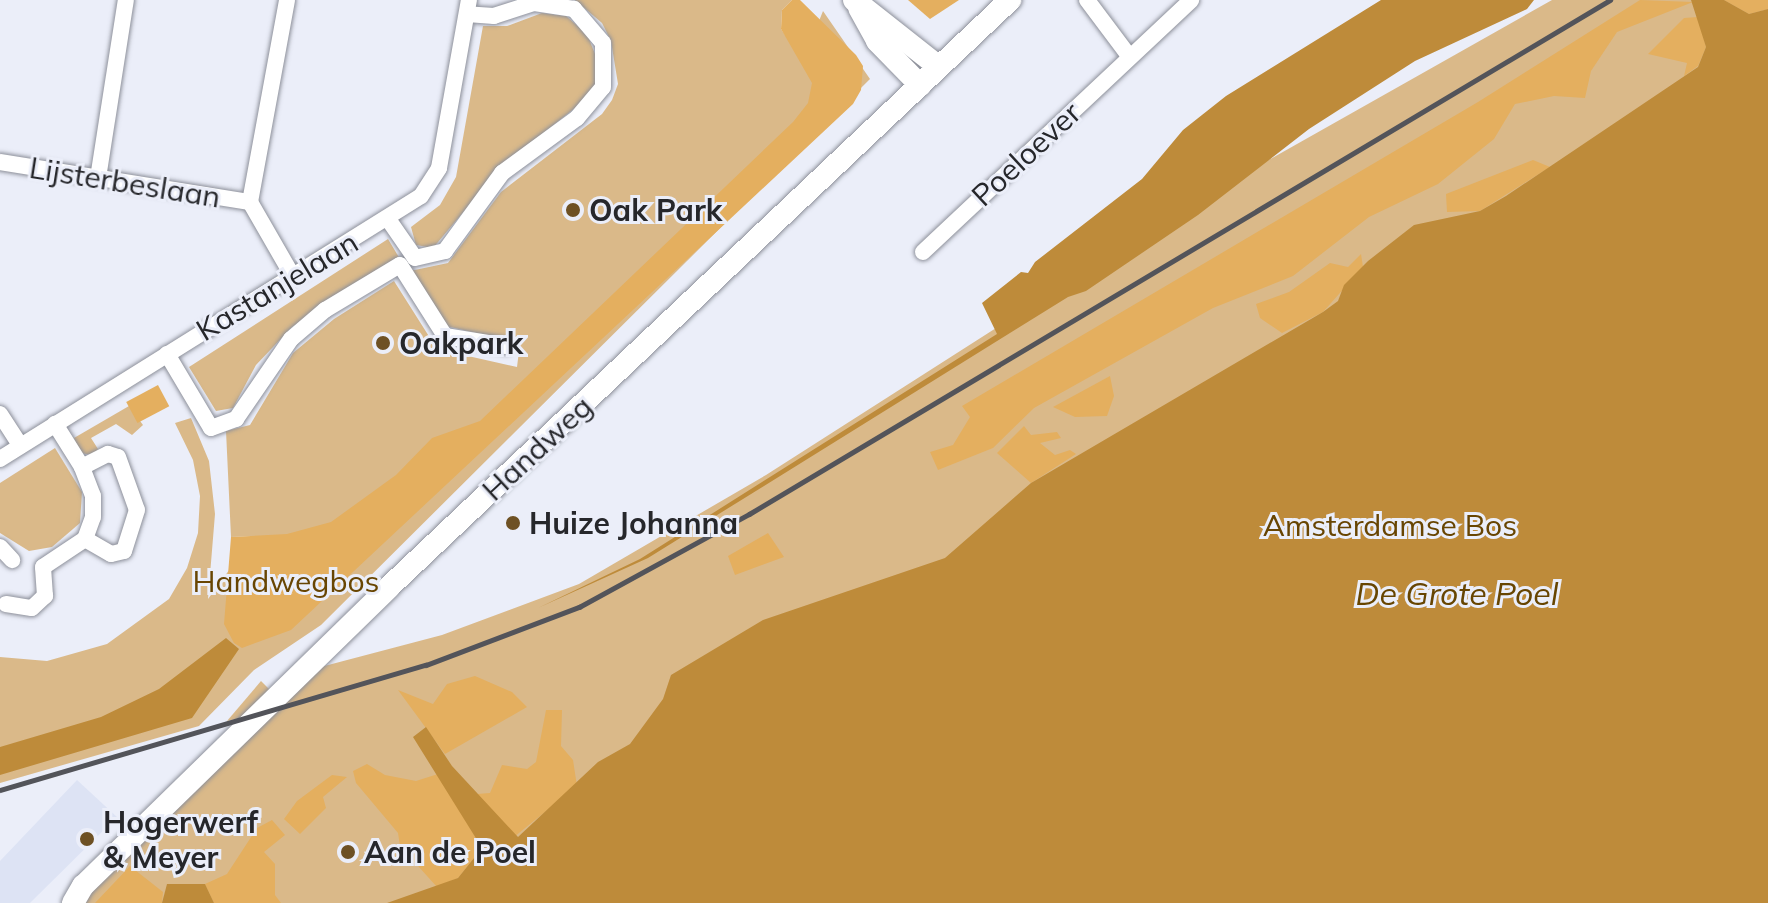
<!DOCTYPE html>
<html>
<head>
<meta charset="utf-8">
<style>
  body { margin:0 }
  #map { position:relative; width:1768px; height:903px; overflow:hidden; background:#ebeef9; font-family:Mulish,sans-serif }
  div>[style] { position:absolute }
  .built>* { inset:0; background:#dde3f4 }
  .green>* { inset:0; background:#dab989 }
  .forest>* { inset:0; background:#e4af5f; transform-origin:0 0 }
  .water>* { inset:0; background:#be8b3a }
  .roads { filter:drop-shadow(0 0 2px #8d909a) drop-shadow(0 0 2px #8d909a) }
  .minor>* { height:16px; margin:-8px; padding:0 8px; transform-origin:8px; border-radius:8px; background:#fff }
  .secondary>* { height:22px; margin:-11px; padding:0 11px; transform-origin:11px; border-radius:11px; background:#fff }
  .rail>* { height:5px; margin:-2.5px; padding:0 2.5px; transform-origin:2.5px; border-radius:2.5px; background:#53545a }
  .dots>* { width:22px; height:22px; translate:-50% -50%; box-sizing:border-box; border:4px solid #ebeef9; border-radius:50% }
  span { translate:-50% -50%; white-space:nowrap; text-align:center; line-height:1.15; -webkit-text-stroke:6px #ebeef9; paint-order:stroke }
  .street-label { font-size:30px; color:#26272b }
  .poi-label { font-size:30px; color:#26272b; font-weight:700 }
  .left { translate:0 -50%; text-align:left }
  .park-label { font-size:30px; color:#684502 }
  .water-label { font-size:32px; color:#674501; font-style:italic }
</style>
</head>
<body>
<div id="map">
  <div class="built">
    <div style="clip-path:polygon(77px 780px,117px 817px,30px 903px,0 903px,0 861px)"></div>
  </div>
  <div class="green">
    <div style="clip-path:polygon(575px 0,792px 0,782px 10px,781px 29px,803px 61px,823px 11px,870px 79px,321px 625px,254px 670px,199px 726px,0 783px,0 657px,47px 661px,107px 644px,169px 599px,187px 568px,198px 533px,200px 496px,193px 460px,175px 423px,191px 418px,209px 461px,215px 514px,208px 599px,254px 536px,231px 537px,226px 431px,250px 425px,293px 353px,334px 319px,394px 281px,437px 349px,517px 367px,520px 343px,446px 326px,410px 271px,448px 263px,501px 192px,602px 114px,612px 100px,618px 84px,611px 41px,602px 23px)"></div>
    <div style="clip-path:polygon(1552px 0,1768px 0,1768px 903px,81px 903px,313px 669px,442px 635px,579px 584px,766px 475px,1187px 206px)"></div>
    <div style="clip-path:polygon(542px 13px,566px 16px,587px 34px,599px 64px,595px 92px,503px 165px,433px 248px,416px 245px,411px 227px,440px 205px,456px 177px,483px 26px,507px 26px)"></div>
    <div style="clip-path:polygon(388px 239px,400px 259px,292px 327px,256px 365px,233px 408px,216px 411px,189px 367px)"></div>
    <div style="clip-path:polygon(129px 406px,143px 425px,132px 435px,116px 424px,91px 438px,98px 449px,93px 455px,80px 453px,74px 438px)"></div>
    <div style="clip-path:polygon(55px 448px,82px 492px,80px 523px,52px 547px,29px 551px,0 533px,0 483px)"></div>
    <div style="clip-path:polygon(261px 681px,270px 690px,244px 717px,227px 721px)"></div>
  </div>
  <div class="forest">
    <div style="clip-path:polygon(792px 0,800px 0,856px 55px,863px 66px,861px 90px,853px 104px,291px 630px,242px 648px,234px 643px,224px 624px,231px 537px,287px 534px,331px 522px,396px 475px,432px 438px,480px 421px,793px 122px,808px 103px,812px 83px,781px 29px,782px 10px)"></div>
    <div style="clip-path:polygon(908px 0,959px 0,930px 19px)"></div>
    <div style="clip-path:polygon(1640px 0,1693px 2px,1617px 32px,1591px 71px,1585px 98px,1554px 96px,1515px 104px,1494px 139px,1438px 184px,1369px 217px,1293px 276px,1213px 308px,1034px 408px,993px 448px,938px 470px,930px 452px,953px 445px,970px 417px,962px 406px,1478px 102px)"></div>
    <div style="clip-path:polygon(1724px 0,1768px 0,1768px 9px,1749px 14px)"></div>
    <div style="clip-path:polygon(1698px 17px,1706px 47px,1698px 66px,1684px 76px,1687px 63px,1648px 54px,1684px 18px)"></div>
    <div style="clip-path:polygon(1533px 160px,1550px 167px,1480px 211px,1447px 212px,1446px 194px)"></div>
    <div style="clip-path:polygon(1361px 254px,1363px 267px,1323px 312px,1282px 333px,1260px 318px,1256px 304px,1289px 292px,1330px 263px,1348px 267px)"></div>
    <div style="clip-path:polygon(1110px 376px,1114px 396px,1107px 416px,1075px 417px,1053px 407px)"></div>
    <div style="left:158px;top:385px;width:24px;height:36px;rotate:62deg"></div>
    <div style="clip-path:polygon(1024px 426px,1031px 435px,1057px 432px,1061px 438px,1040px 443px,1055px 455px,1070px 450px,1076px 454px,1031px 483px,997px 453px)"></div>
    <div style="clip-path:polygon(768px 533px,784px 557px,735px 575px,728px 556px)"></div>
    <div style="clip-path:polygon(475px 676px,512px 692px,527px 707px,445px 754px,398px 690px,433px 704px,447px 684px)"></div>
    <div style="clip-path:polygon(546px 710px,562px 710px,561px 746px,573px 760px,577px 786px,514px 837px,477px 794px,490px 793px,502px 765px,527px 769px,536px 762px)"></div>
    <div style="clip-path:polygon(367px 764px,385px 775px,416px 781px,438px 774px,482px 848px,458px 878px,437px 887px,400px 846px,398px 833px,356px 783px,353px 771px)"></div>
    <div style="clip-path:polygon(332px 775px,347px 777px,323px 797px,326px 808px,300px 834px,284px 819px,297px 801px)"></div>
    <div style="clip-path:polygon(272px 820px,285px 835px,264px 852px,275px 864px,275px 895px,281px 903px,214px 903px,205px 884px,227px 874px,257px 828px)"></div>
    <div style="clip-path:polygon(130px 866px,163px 892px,162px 903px,95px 903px)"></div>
  </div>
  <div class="water">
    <div style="clip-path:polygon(1381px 0,1534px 0,1527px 9px,1415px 61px,1309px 129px,1198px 215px,1086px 291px,1068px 297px,648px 558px,538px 608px,640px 559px,997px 334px,982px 303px,1021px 272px,1028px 273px,1035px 262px,1142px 179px,1183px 130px,1226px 96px)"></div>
    <div style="clip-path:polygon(1691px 0,1724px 0,1749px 14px,1768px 9px,1768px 903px,387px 903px,458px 878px,482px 848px,413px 737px,426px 727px,452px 766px,518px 837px,598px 762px,630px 744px,663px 699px,671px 675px,763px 620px,945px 558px,1031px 483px,1323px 312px,1338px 301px,1344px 285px,1368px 261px,1414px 225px,1480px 211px,1506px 196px,1698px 67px,1706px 47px)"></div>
    <div style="clip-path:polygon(226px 638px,239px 649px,192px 718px,0 775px,0 747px,101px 717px,159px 689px)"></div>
    <div style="clip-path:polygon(167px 884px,205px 884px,214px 903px,162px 903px)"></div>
  </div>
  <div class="roads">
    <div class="minor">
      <div style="left:1087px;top:0;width:70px;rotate:53.1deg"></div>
      <div style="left:0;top:162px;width:253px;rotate:9.1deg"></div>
      <div style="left:98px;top:178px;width:180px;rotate:-81.1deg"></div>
      <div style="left:250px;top:202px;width:205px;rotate:-79.6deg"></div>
      <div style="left:250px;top:202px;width:84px;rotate:60.1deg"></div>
      <div style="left:388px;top:219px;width:47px;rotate:55.3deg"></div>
      <div style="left:415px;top:258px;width:31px;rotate:-13deg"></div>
      <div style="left:445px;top:251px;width:97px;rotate:-53.8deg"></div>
      <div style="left:502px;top:173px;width:93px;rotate:-36.3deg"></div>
      <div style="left:577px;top:118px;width:40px;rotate:-50deg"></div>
      <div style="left:603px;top:87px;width:44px;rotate:-90deg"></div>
      <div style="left:603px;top:43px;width:45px;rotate:-130.5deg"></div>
      <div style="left:574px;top:9px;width:40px;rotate:-171.5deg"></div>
      <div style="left:534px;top:3px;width:42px;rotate:162deg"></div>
      <div style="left:494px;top:16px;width:27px;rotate:-176deg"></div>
      <div style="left:923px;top:252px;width:368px;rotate:-43.2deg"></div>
      <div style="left:167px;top:354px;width:86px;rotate:59.3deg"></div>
      <div style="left:211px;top:428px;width:27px;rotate:-20deg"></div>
      <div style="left:236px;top:419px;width:97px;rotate:-55.5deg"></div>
      <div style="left:291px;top:339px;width:45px;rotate:-40.5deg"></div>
      <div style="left:325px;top:310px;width:87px;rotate:-31deg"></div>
      <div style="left:400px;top:265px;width:84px;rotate:57.6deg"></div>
      <div style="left:445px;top:336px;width:62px;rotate:9.3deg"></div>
      <div style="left:0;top:414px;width:37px;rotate:57deg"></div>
      <div style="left:0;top:459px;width:496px;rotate:-32deg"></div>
      <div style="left:421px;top:196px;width:33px;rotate:-57deg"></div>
      <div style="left:439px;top:168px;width:171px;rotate:-79.9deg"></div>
      <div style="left:82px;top:467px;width:29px;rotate:-27deg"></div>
      <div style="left:108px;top:454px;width:10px;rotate:17deg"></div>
      <div style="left:118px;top:457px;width:56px;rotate:70.3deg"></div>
      <div style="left:137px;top:510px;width:43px;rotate:107.6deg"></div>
      <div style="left:124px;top:551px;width:13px;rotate:167deg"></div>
      <div style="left:111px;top:554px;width:30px;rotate:-150deg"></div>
      <div style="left:0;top:547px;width:18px;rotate:47deg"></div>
      <div style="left:6px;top:604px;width:26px;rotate:9deg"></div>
      <div style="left:32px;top:608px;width:18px;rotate:-43deg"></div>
      <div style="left:45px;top:596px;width:29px;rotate:-94deg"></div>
      <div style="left:43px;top:567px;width:50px;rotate:-33.7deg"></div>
      <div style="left:85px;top:539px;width:23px;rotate:-70deg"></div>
      <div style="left:93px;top:517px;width:21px;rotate:-90deg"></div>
      <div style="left:93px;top:496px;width:31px;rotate:-111deg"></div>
      <div style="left:82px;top:467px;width:51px;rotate:-122.1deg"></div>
    </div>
    <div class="secondary">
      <div style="left:854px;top:0;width:108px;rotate:38.2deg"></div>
      <div style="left:859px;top:8px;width:38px;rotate:61deg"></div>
      <div style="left:877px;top:41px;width:62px;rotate:45.7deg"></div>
      <div style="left:73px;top:903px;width:20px;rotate:-60deg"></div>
      <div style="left:83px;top:886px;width:428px;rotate:-44.3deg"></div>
      <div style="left:389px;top:587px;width:855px;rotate:-43.39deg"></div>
    </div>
  </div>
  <div class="rail">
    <div style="left:0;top:790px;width:444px;rotate:-16.4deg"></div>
    <div style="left:426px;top:665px;width:164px;rotate:-20.8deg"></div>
    <div style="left:579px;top:607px;width:194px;rotate:-28.7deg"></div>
    <div style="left:749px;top:514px;width:1003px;rotate:-30.84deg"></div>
  </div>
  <div class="dots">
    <div style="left:573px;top:210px;background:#6e5124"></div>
    <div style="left:383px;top:343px;background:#6e5124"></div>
    <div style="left:513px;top:523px;background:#6e5124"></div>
    <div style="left:87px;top:839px;background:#6e5124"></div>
    <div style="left:348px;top:852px;background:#6e5124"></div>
  </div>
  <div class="street-label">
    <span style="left:1026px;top:154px;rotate:-43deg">Poeloever</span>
    <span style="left:125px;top:182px;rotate:9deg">Lijsterbeslaan</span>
    <span style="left:277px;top:286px;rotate:-31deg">Kastanjelaan</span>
    <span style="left:537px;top:448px;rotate:-43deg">Handweg</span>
  </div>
  <div class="poi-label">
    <span class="left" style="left:589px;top:210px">Oak Park</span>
    <span class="left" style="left:399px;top:343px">Oakpark</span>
    <span class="left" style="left:529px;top:523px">Huize Johanna</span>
    <span class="left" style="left:103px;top:839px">Hogerwerf<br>&amp; Meyer</span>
    <span class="left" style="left:364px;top:852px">Aan de Poel</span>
  </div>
  <div class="park-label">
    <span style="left:1390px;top:525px">Amsterdamse Bos</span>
    <span style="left:286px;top:581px">Handwegbos</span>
  </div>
  <div class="water-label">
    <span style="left:1457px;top:593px">De Grote Poel</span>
  </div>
</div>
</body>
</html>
